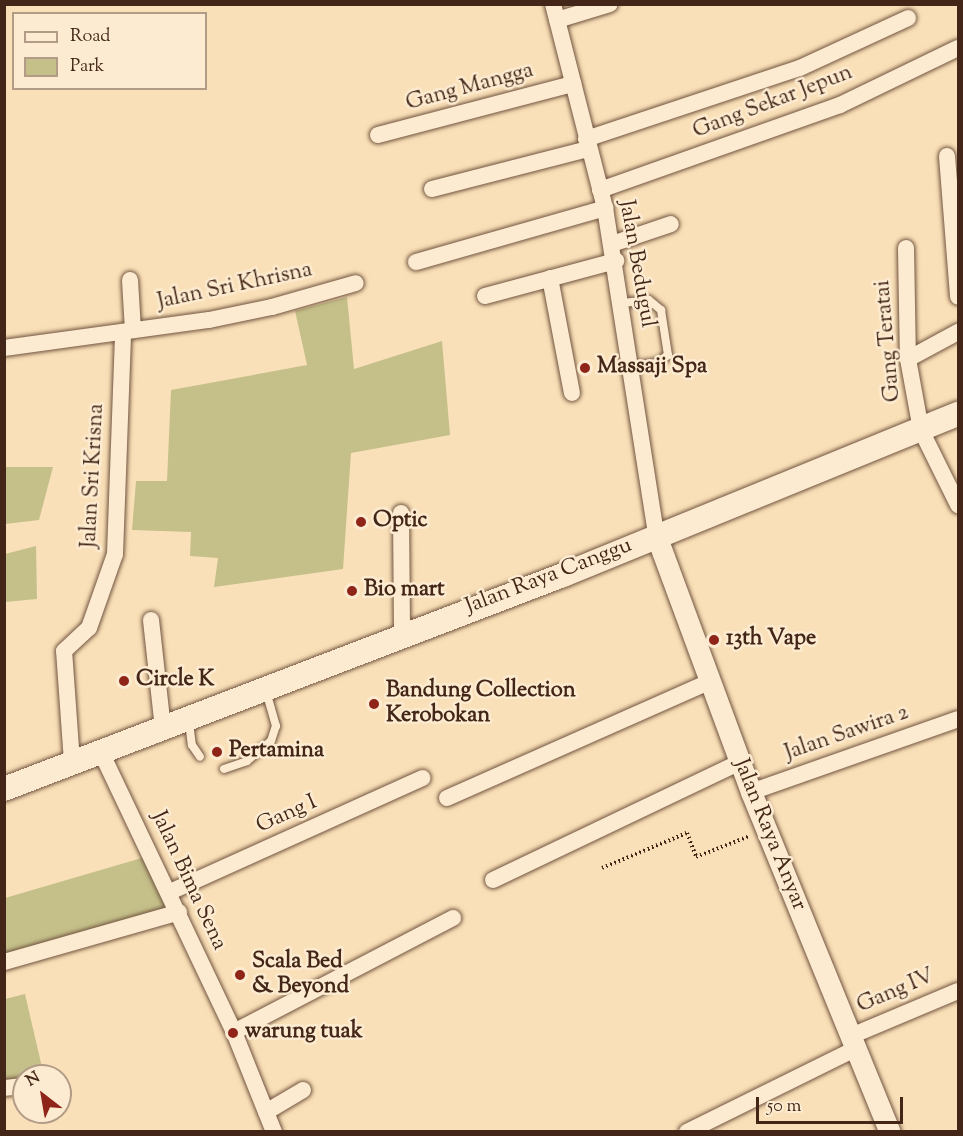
<!DOCTYPE html>
<html>
<head>
<meta charset="utf-8">
<style>
  body { margin:0 }
  #map { position:relative; width:963px; height:1136px; overflow:hidden; background:#fae0b8; font-family:"Sorts Mill Goudy",serif }
  div>[style] { position:absolute }
  .green>* { inset:0; background:#c5c08a }
  .path>* { height:4px; margin-top:-2px; transform-origin:0; background:repeating-linear-gradient(90deg,#432617 0 1.5px,transparent 0 4.5px) }
  .roads { filter:drop-shadow(0 0 2px #71543f) drop-shadow(0 0 2px #71543f) }
  .service>* { height:8px; margin:-4px; padding:0 4px; transform-origin:4px; border-radius:4px; background:#fcebd1 }
  .minor>* { height:16px; margin:-8px; padding:0 8px; transform-origin:8px; border-radius:8px; background:#fcebd1 }
  .tertiary>* { height:21px; margin:-10.5px; padding:0 10.5px; transform-origin:10.5px; border-radius:10.5px; background:#fcebd1 }
  .secondary>* { height:24px; margin:-12px; padding:0 12px; transform-origin:12px; border-radius:12px; background:#fcebd1 }
  .dots>* { width:16px; height:16px; translate:-50% -50%; box-sizing:border-box; border:3px solid #fcebd1; border-radius:50% }
  span { translate:-50% -50%; white-space:nowrap; text-align:center; line-height:1.15; -webkit-text-stroke:5px #fcebd1; paint-order:stroke }
  .street-label { font-size:22px; color:#432617 }
  .poi-label { font-size:22px; color:#432617; font-weight:700 }
  .left { translate:0 -50%; text-align:left }
  .frame { position:absolute; inset:0; border:6px solid #432617; pointer-events:none }
  .legend { position:absolute; left:12px; top:12px; width:195px; height:78px; box-sizing:border-box; background:#fcebd1; border:2px solid #b29c87; margin:0; padding:8px 10px; list-style:none; font-size:18px; color:#432617 }
  .legend li { display:flex; align-items:center; gap:12px; height:30px }
  .legend b { width:30px; border:2px solid #b29c87 }
  .north { position:absolute; left:12px; top:1064px; width:60px; height:60px; box-sizing:border-box; background:#fcebd1; border:2px solid #b29c87; border-radius:50%; rotate:329deg; font-size:16px; font-weight:700; line-height:24px; text-align:center; color:#432617 }
  .north::after { content:''; display:block; margin:auto; width:21px; height:27px; background:#8f2418; clip-path:polygon(50% 0,100% 100%,50% 72%,0 100%) }
  .scale { position:absolute; left:756px; top:1097px; width:147px; height:27px; box-sizing:border-box; border:3px solid #432617; border-top:0; padding-left:8px; font-size:18px; line-height:21px; white-space:nowrap; color:#432617; -webkit-text-stroke:4px #fcebd1; paint-order:stroke }
</style>
</head>
<body>
<div id="map">
  <div class="green">
    <div style="clip-path:polygon(347px 297px,354px 369px,442px 341px,450px 435px,351px 453px,343px 569px,214px 587px,218px 558px,190px 556px,191px 532px,132px 530px,136px 481px,167px 481px,171px 390px,307px 365px,295px 311px)"></div>
    <div style="clip-path:polygon(4px 467px,53px 467px,39px 520px,5px 524px)"></div>
    <div style="clip-path:polygon(36px 546px,37px 599px,5px 602px,5px 554px)"></div>
    <div style="clip-path:polygon(152px 855px,181px 920px,5px 955px,5px 898px)"></div>
    <div style="clip-path:polygon(25px 994px,44px 1076px,24px 1076px,24px 1087px,5px 1090px,5px 999px)"></div>
  </div>
  <div class="path">
    <div style="left:602px;top:868px;width:92px;rotate:-22.4deg"></div>
    <div style="left:687px;top:833px;width:26px;rotate:69deg"></div>
    <div style="left:696px;top:857px;width:58px;rotate:-21.3deg"></div>
  </div>
  <div class="roads">
    <div class="service">
      <div style="left:622px;top:303px;width:27px;rotate:-6deg"></div>
      <div style="left:649px;top:300px;width:16px;rotate:40deg"></div>
      <div style="left:661px;top:310px;width:46px;rotate:81.2deg"></div>
      <div style="left:668px;top:355px;width:14px;rotate:144deg"></div>
      <div style="left:657px;top:363px;width:26px;rotate:173deg"></div>
      <div style="left:189px;top:722px;width:23px;rotate:83deg"></div>
      <div style="left:192px;top:745px;width:14px;rotate:56deg"></div>
      <div style="left:224px;top:769px;width:24px;rotate:-19deg"></div>
      <div style="left:247px;top:761px;width:31px;rotate:-40deg"></div>
      <div style="left:271px;top:741px;width:16px;rotate:-72deg"></div>
      <div style="left:276px;top:726px;width:35px;rotate:-106deg"></div>
    </div>
    <div class="minor">
      <div style="left:553px;top:4px;width:211px;rotate:75.7deg"></div>
      <div style="left:605px;top:208px;width:331px;rotate:81.1deg"></div>
      <div style="left:557px;top:20px;width:55px;rotate:-16.8deg"></div>
      <div style="left:378px;top:135px;width:202px;rotate:-14.7deg"></div>
      <div style="left:586px;top:139px;width:225px;rotate:-18.4deg"></div>
      <div style="left:800px;top:68px;width:119px;rotate:-24.8deg"></div>
      <div style="left:947px;top:156px;width:141px;rotate:85.5deg"></div>
      <div style="left:432px;top:189px;width:161px;rotate:-14.4deg"></div>
      <div style="left:600px;top:190px;width:255px;rotate:-19.5deg"></div>
      <div style="left:840px;top:105px;width:131px;rotate:-25.8deg"></div>
      <div style="left:612px;top:244px;width:62px;rotate:-18.7deg"></div>
      <div style="left:906px;top:248px;width:111px;rotate:89deg"></div>
      <div style="left:908px;top:359px;width:72px;rotate:79.6deg"></div>
      <div style="left:921px;top:430px;width:84px;rotate:63.7deg"></div>
      <div style="left:416px;top:262px;width:197px;rotate:-15.9deg"></div>
      <div style="left:550px;top:278px;width:117px;rotate:79.2deg"></div>
      <div style="left:130px;top:280px;width:50px;rotate:86.6deg"></div>
      <div style="left:485px;top:296px;width:136px;rotate:-15deg"></div>
      <div style="left:4px;top:348px;width:207px;rotate:-7.8deg"></div>
      <div style="left:209px;top:320px;width:64px;rotate:-11.7deg"></div>
      <div style="left:272px;top:307px;width:87px;rotate:-15.9deg"></div>
      <div style="left:908px;top:359px;width:57px;rotate:-28.4deg"></div>
      <div style="left:401px;top:513px;width:121px;rotate:89.5deg"></div>
      <div style="left:151px;top:620px;width:110px;rotate:83.7deg"></div>
      <div style="left:101px;top:752px;width:310px;rotate:64.6deg"></div>
      <div style="left:234px;top:1032px;width:108px;rotate:68.2deg"></div>
      <div style="left:72px;top:762px;width:111px;rotate:-94.1deg"></div>
      <div style="left:64px;top:651px;width:34px;rotate:-43deg"></div>
      <div style="left:89px;top:628px;width:78px;rotate:-70.6deg"></div>
      <div style="left:115px;top:554px;width:222px;rotate:-87.9deg"></div>
      <div style="left:751px;top:792px;width:219px;rotate:-19.4deg"></div>
      <div style="left:447px;top:798px;width:287px;rotate:-23.9deg"></div>
      <div style="left:493px;top:880px;width:274px;rotate:-25.5deg"></div>
      <div style="left:170px;top:892px;width:277px;rotate:-24.3deg"></div>
      <div style="left:4px;top:962px;width:182px;rotate:-15.9deg"></div>
      <div style="left:234px;top:1032px;width:247px;rotate:-27.5deg"></div>
      <div style="left:851px;top:1036px;width:116px;rotate:-22.8deg"></div>
      <div style="left:4px;top:1088px;width:20px;rotate:-6deg"></div>
      <div style="left:266px;top:1112px;width:43px;rotate:-30.7deg"></div>
      <div style="left:687px;top:1132px;width:187px;rotate:-26.3deg"></div>
    </div>
    <div class="tertiary">
      <div style="left:656px;top:535px;width:274px;rotate:69.7deg"></div>
      <div style="left:751px;top:792px;width:367px;rotate:67.8deg"></div>
    </div>
    <div class="secondary">
      <div style="left:4px;top:789px;width:599px;rotate:-20.95deg"></div>
      <div style="left:563px;top:575px;width:427px;rotate:-22.2deg"></div>
    </div>
  </div>
  <div class="dots">
    <div style="left:585px;top:368px;background:#8f2418"></div>
    <div style="left:361px;top:522px;background:#8f2418"></div>
    <div style="left:352px;top:591px;background:#8f2418"></div>
    <div style="left:714px;top:640px;background:#8f2418"></div>
    <div style="left:124px;top:681px;background:#8f2418"></div>
    <div style="left:374px;top:704px;background:#8f2418"></div>
    <div style="left:217px;top:752px;background:#8f2418"></div>
    <div style="left:240px;top:975px;background:#8f2418"></div>
    <div style="left:233px;top:1033px;background:#8f2418"></div>
  </div>
  <div class="street-label">
    <span style="left:470px;top:88px;rotate:-15deg">Gang Mangga</span>
    <span style="left:773px;top:103px;rotate:-21deg">Gang Sekar Jepun</span>
    <span style="left:636px;top:264px;rotate:80deg">Jalan Bedugul</span>
    <span style="left:235px;top:287px;rotate:-12deg">Jalan Sri Khrisna</span>
    <span style="left:889px;top:341px;rotate:-95deg">Gang Teratai</span>
    <span style="left:94px;top:476px;rotate:-87deg">Jalan Sri Krisna</span>
    <span style="left:549px;top:577px;rotate:-21deg">Jalan Raya Canggu</span>
    <span style="left:847px;top:734px;rotate:-19deg">Jalan Sawira 2</span>
    <span style="left:287px;top:815px;rotate:-24deg">Gang I</span>
    <span style="left:769px;top:835px;rotate:68deg">Jalan Raya Anyar</span>
    <span style="left:188px;top:881px;rotate:65deg">Jalan Bima Sena</span>
    <span style="left:896px;top:992px;rotate:-23deg">Gang IV</span>
  </div>
  <div class="poi-label">
    <span class="left" style="left:597px;top:368px">Massaji Spa</span>
    <span class="left" style="left:373px;top:522px">Optic</span>
    <span class="left" style="left:364px;top:591px">Bio mart</span>
    <span class="left" style="left:726px;top:640px">13th Vape</span>
    <span class="left" style="left:136px;top:681px">Circle K</span>
    <span class="left" style="left:386px;top:704px">Bandung Collection<br>Kerobokan</span>
    <span class="left" style="left:229px;top:752px">Pertamina</span>
    <span class="left" style="left:252px;top:975px">Scala Bed<br>&amp; Beyond</span>
    <span class="left" style="left:245px;top:1033px">warung tuak</span>
  </div>
  <div class="frame"></div>
  <ul class="legend">
  <li><b style="height:8px;background:#fcebd1"></b>Road</li>
  <li><b style="height:16px;background:#c5c08a"></b>Park</li>
  </ul>
  <div class="north">N</div>
  <div class="scale">50 m</div>
</div>
</body>
</html>
